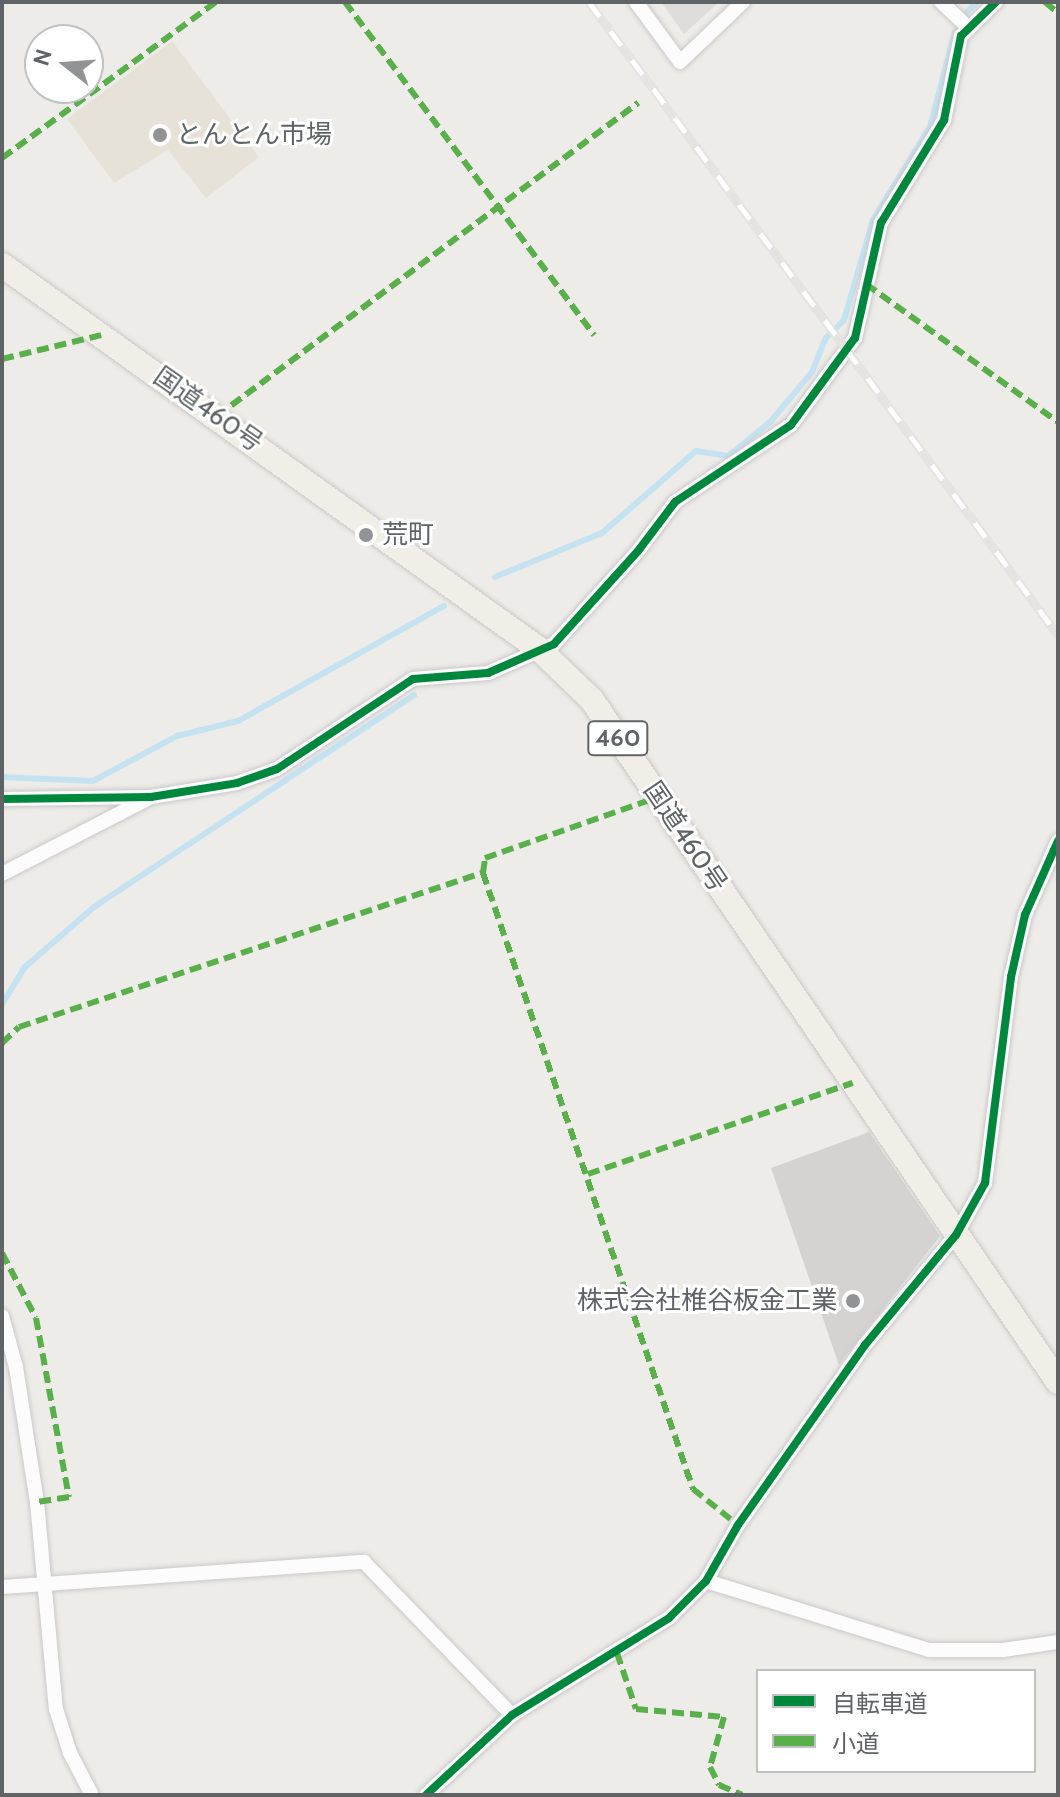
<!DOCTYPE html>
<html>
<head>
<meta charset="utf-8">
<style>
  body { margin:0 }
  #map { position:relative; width:1060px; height:1797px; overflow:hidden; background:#eeece9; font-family:Cabin,"Noto Sans JP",sans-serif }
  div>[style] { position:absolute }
  .commercial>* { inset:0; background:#e6e2d8 }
  .industrial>* { inset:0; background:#dedcda }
  .stream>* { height:6px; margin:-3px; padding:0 3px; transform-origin:3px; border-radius:3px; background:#c5e2f1 }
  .building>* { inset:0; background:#d5d3d2 }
  .roads { filter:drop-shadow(0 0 2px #c9c9c9) drop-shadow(0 0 2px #c9c9c9) }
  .minor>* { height:14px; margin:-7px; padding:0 7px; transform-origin:7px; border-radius:7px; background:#fcfcfc }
  .trunk>* { height:24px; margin:-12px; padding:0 12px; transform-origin:12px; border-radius:12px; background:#f0eee7 }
  .rail>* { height:9px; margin-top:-4.5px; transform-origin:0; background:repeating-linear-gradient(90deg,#fff 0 18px,#e3e3e2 0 36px); box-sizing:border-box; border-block:2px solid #e3e3e2 }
  .quiet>* { height:6px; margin-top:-3px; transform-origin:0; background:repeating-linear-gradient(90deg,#59b04a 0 12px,transparent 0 18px) }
  .cycleway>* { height:8px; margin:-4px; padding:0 4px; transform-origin:4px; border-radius:4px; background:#00873e }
  .dots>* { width:22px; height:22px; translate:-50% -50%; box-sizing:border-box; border:4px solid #fff; border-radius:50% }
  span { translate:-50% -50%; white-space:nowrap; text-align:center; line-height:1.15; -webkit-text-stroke:6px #fff; paint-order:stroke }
  .shield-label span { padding:2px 6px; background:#fff; border:2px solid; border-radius:6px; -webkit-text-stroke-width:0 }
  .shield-label { font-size:24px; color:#5f6366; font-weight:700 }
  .poi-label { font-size:26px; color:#5f6366 }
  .left { translate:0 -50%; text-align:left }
  .right { translate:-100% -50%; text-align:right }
  .street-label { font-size:26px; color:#5f6366 }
  .frame { position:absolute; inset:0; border:4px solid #5f6366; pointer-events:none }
  .legend { position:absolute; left:756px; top:1669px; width:280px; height:104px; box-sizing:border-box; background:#fff; border:2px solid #bfc1c2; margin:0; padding:10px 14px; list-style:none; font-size:24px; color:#5f6366 }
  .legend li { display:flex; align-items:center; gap:16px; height:40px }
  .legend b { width:40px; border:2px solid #bfc1c2 }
  .north { position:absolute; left:24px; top:24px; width:80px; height:80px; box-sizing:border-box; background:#fff; border:2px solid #bfc1c2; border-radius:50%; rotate:287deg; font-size:22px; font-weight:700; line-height:32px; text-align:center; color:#5f6366 }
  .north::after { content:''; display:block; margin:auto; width:28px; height:36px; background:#919394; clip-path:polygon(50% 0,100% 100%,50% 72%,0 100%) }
</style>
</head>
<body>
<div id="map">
  <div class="commercial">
    <div style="clip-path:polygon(172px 41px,259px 157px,206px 198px,168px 150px,114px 183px,67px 119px)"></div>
  </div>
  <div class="industrial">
    <div style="clip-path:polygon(661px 2px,719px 2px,684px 34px)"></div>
  </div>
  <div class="stream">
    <div style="left:966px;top:13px;width:16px;rotate:-45deg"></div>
    <div style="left:495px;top:577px;width:116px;rotate:-22.4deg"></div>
    <div style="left:602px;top:533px;width:125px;rotate:-41.1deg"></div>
    <div style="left:696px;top:451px;width:32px;rotate:9deg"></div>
    <div style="left:728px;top:456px;width:55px;rotate:-39.1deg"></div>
    <div style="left:771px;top:421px;width:64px;rotate:-50.1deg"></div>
    <div style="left:812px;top:372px;width:37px;rotate:-68deg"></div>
    <div style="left:826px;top:338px;width:25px;rotate:-45deg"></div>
    <div style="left:844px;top:320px;width:104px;rotate:-73.8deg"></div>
    <div style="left:873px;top:220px;width:109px;rotate:-58.5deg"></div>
    <div style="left:930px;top:127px;width:98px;rotate:-75.3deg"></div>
    <div style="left:2px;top:777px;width:91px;rotate:2.5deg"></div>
    <div style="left:93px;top:781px;width:95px;rotate:-28.2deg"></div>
    <div style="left:177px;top:736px;width:63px;rotate:-13.8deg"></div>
    <div style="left:238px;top:721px;width:236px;rotate:-29.2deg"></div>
    <div style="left:2px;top:1004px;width:44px;rotate:-58.1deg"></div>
    <div style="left:25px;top:967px;width:91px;rotate:-41deg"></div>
    <div style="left:94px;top:907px;width:384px;rotate:-33.5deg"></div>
  </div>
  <div class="building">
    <div style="clip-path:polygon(869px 1132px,940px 1236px,839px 1365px,771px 1168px)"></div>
  </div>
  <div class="roads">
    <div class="minor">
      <div style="left:636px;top:2px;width:74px;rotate:53.7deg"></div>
      <div style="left:680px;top:62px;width:87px;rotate:-43.6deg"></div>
      <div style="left:941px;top:2px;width:35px;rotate:43deg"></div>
      <div style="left:2px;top:799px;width:149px;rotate:-0.8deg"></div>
      <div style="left:151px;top:797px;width:87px;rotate:-9.2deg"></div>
      <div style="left:237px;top:783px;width:42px;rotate:-19.3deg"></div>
      <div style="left:277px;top:769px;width:163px;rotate:-33.5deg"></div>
      <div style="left:413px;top:679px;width:75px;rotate:-4.6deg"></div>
      <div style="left:488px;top:673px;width:72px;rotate:-23.7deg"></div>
      <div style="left:554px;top:644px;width:125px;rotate:-47.9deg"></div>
      <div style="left:638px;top:551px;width:61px;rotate:-52.9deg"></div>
      <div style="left:675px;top:502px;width:139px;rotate:-33.6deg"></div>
      <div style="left:791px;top:425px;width:108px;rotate:-53.7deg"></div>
      <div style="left:855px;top:338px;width:118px;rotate:-77.3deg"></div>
      <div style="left:881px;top:223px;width:121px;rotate:-58.5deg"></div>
      <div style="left:944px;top:120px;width:86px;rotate:-78.6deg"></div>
      <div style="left:961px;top:36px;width:49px;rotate:-44.2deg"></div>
      <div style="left:2px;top:874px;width:163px;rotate:-27.3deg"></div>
      <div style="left:2px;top:1316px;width:53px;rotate:74.6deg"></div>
      <div style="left:16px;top:1367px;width:137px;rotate:81.2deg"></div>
      <div style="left:37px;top:1502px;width:208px;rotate:84.8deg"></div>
      <div style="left:56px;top:1709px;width:46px;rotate:72.3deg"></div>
      <div style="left:70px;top:1753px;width:47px;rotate:62.4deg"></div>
      <div style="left:706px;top:1581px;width:233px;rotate:17.2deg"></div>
      <div style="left:929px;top:1650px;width:74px"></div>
      <div style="left:1003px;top:1650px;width:56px;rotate:-8.3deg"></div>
      <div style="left:2px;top:1587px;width:363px;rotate:-4deg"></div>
      <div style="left:364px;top:1562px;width:213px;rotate:46deg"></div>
      <div style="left:426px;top:1795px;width:117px;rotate:-42.9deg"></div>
      <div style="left:512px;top:1715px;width:185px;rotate:-31.7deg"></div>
      <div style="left:669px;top:1618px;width:52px;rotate:-45deg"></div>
      <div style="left:706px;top:1581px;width:64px;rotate:-60.3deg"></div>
      <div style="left:738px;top:1525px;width:220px;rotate:-54.8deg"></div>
      <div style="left:865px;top:1345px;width:143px;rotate:-50.4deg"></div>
      <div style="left:956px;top:1235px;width:60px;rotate:-60.9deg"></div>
      <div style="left:985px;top:1183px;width:208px;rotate:-82.8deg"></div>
      <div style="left:1011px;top:977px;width:64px;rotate:-77.3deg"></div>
      <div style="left:1025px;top:915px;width:81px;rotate:-66deg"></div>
    </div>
    <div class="trunk">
      <div style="left:2px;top:265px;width:660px;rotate:35.57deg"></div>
      <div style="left:539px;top:649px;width:74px;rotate:43.9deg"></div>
      <div style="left:592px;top:700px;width:826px;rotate:55.66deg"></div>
    </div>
  </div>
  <div class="rail">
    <div style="left:589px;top:2px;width:788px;rotate:53.46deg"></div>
  </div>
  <div class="quiet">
    <div style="left:345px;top:2px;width:416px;rotate:53.2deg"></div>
    <div style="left:1045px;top:2px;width:17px;rotate:40deg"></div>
    <div style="left:2px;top:158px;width:265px;rotate:-36.1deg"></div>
    <div style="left:866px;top:284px;width:236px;rotate:35.7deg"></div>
    <div style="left:2px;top:359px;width:103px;rotate:-13.5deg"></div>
    <div style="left:217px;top:416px;width:525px;rotate:-36.63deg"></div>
    <div style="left:483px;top:873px;width:15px;rotate:-82deg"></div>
    <div style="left:485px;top:858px;width:183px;rotate:-19.4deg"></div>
    <div style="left:2px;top:1043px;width:23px;rotate:-43deg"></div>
    <div style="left:19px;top:1027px;width:489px;rotate:-18.4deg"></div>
    <div style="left:483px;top:873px;width:651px;rotate:71.18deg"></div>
    <div style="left:693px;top:1489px;width:58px;rotate:38.7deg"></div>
    <div style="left:588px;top:1174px;width:280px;rotate:-19deg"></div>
    <div style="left:2px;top:1253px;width:73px;rotate:62.4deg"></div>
    <div style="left:36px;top:1318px;width:182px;rotate:79.6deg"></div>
    <div style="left:69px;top:1497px;width:32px;rotate:171deg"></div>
    <div style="left:617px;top:1653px;width:59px;rotate:71.3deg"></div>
    <div style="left:636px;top:1709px;width:88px;rotate:5.2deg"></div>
    <div style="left:724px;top:1717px;width:52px;rotate:105.6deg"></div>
    <div style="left:710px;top:1767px;width:20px;rotate:63deg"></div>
    <div style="left:719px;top:1785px;width:25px;rotate:23deg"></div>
  </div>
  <div class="cycleway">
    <div style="left:2px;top:799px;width:149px;rotate:-0.8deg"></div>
    <div style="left:151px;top:797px;width:87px;rotate:-9.2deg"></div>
    <div style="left:237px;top:783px;width:42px;rotate:-19.3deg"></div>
    <div style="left:277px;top:769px;width:163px;rotate:-33.5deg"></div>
    <div style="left:413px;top:679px;width:75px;rotate:-4.6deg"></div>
    <div style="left:488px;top:673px;width:72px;rotate:-23.7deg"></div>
    <div style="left:554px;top:644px;width:125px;rotate:-47.9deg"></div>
    <div style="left:638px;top:551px;width:61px;rotate:-52.9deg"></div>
    <div style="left:675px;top:502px;width:139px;rotate:-33.6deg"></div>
    <div style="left:791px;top:425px;width:108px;rotate:-53.7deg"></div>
    <div style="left:855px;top:338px;width:118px;rotate:-77.3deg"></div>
    <div style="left:881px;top:223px;width:121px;rotate:-58.5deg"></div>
    <div style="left:944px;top:120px;width:86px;rotate:-78.6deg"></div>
    <div style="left:961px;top:36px;width:49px;rotate:-44.2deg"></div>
    <div style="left:426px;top:1795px;width:117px;rotate:-42.9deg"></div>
    <div style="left:512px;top:1715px;width:185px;rotate:-31.7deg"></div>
    <div style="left:669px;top:1618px;width:52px;rotate:-45deg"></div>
    <div style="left:706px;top:1581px;width:64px;rotate:-60.3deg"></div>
    <div style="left:738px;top:1525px;width:220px;rotate:-54.8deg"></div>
    <div style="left:865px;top:1345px;width:143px;rotate:-50.4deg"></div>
    <div style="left:956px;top:1235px;width:60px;rotate:-60.9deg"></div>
    <div style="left:985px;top:1183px;width:208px;rotate:-82.8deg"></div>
    <div style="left:1011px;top:977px;width:64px;rotate:-77.3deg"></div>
    <div style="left:1025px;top:915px;width:81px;rotate:-66deg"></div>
  </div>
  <div class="dots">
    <div style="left:160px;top:135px;background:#919394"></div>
    <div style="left:366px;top:535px;background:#919394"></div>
    <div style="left:853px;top:1301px;background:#919394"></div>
  </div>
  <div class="shield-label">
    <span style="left:618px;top:738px">460</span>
  </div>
  <div class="poi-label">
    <span class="left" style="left:176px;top:135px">とんとん市場</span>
    <span class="left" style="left:382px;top:535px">荒町</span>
    <span class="right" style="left:837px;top:1301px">株式会社椎谷板金工業</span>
  </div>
  <div class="street-label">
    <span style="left:208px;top:410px;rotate:35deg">国道460号</span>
    <span style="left:685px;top:837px;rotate:56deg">国道460号</span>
  </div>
  <div class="frame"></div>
  <ul class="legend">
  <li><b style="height:10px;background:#00873e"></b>自転車道</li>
  <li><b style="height:10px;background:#59b04a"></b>小道</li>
  </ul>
  <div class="north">N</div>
</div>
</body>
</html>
